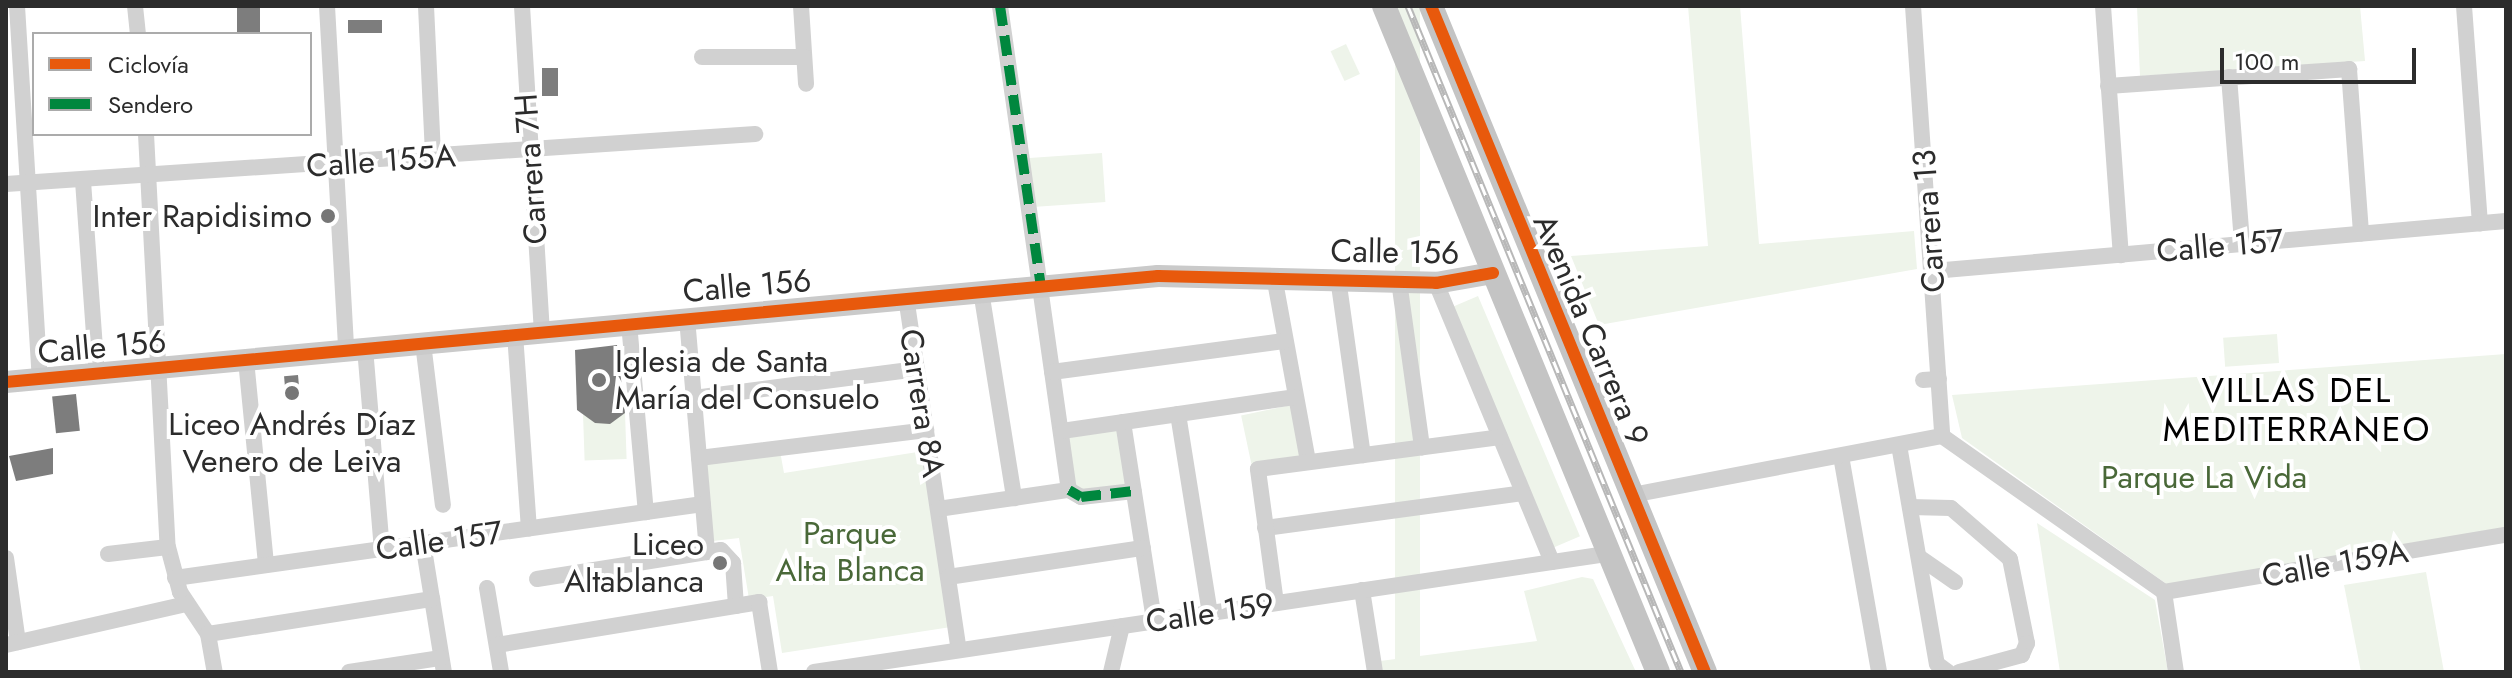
<!DOCTYPE html>
<html>
<head>
<meta charset="utf-8">
<style>
  body { margin:0 }
  #map { position:relative; width:2512px; height:678px; overflow:hidden; background:#fff; font-family:Jost,sans-serif }
  div>[style] { position:absolute }
  .green>* { inset:0; background:#eef4ea; transform-origin:0 0 }
  .building>* { inset:0; background:#7d7d7d; transform-origin:0 0 }
  .street>* { height:16px; margin:-8px; padding:0 8px; transform-origin:8px; border-radius:8px; background:#d1d1d1 }
  .secondary>* { height:22px; margin:-11px; padding:0 11px; transform-origin:11px; border-radius:11px; background:#cacaca }
  .primary>* { height:24px; margin:-12px; padding:0 12px; transform-origin:12px; border-radius:12px; background:#c4c4c4 }
  .rail>* { height:7px; margin-top:-3.5px; transform-origin:0; background:repeating-linear-gradient(90deg,#fff 0 12px,#b8b8b8 0 24px); box-sizing:border-box; border-block:2px solid #b8b8b8 }
  .quiet>* { height:10px; margin-top:-5px; transform-origin:0; background:repeating-linear-gradient(90deg,#00873e 0 20px,transparent 0 30px) }
  .cycleway>* { height:12px; margin:-6px; padding:0 6px; transform-origin:6px; border-radius:6px; background:#e8590c }
  .dots>* { width:22px; height:22px; translate:-50% -50%; box-sizing:border-box; border:4px solid #fff; border-radius:50% }
  span { translate:-50% -50%; white-space:nowrap; text-align:center; line-height:1.15; -webkit-text-stroke:8px #fff; paint-order:stroke }
  .street-label { font-size:32px; color:#2c2c2c }
  .poi-label { font-size:32px; color:#2c2c2c }
  .right { translate:-100% -50%; text-align:right }
  .left { translate:0 -50%; text-align:left }
  .park-label { font-size:32px; color:#496838 }
  .neighbourhood-label { font-size:34px; color:#000; letter-spacing:2px }
  .frame { position:absolute; inset:0; border:8px solid #2c2c2c; pointer-events:none }
  .legend { position:absolute; left:32px; top:32px; width:280px; height:104px; box-sizing:border-box; background:#fff; border:2px solid #ababab; margin:0; padding:10px 14px; list-style:none; font-size:24px; color:#2c2c2c }
  .legend li { display:flex; align-items:center; gap:16px; height:40px }
  .legend b { width:40px; border:2px solid #ababab }
  .scale { position:absolute; left:2220px; top:48px; width:196px; height:36px; box-sizing:border-box; border:4px solid #2c2c2c; border-top:0; padding-left:10px; font-size:24px; line-height:28px; white-space:nowrap; color:#2c2c2c; -webkit-text-stroke:6px #fff; paint-order:stroke }
</style>
</head>
<body>
<div id="map">
  <div class="green">
    <div style="left:1395px;top:6px;width:25px;height:721px"></div>
    <div style="clip-path:polygon(1688px 6px,1740px 6px,1759px 244px,1914px 231px,1917px 269px,1599px 325px,1571px 256px,1708px 246px)"></div>
    <div style="clip-path:polygon(2137px 6px,2360px 6px,2365px 61px,2140px 76px)"></div>
    <div style="left:1346px;top:44px;width:33px;height:17px;rotate:65deg"></div>
    <div style="left:1102px;top:153px;width:49px;height:80px;rotate:86deg"></div>
    <div style="left:1478px;top:296px;width:261px;height:28px;rotate:67deg"></div>
    <div style="left:2277px;top:334px;width:29px;height:54px;rotate:86deg"></div>
    <div style="clip-path:polygon(2506px 354px,2506px 528px,2168px 585px,1962px 438px,1952px 395px)"></div>
    <div style="left:1291px;top:405px;width:54px;height:51px;rotate:78deg"></div>
    <div style="left:625px;top:413px;width:46px;height:42px;rotate:88deg"></div>
    <div style="clip-path:polygon(1123px 422px,1134px 491px,1069px 490px,1062px 431px)"></div>
    <div style="clip-path:polygon(780px 451px,784px 473px,924px 451px,951px 627px,782px 653px,773px 596px,749px 599px,739px 538px,713px 541px,701px 463px)"></div>
    <div style="clip-path:polygon(2037px 523px,2155px 600px,2168px 672px,2060px 672px)"></div>
    <div style="clip-path:polygon(2426px 572px,2444px 672px,2361px 672px,2344px 585px)"></div>
    <div style="clip-path:polygon(1582px 577px,1593px 579px,1636px 672px,1383px 672px,1380px 661px,1537px 641px,1524px 591px)"></div>
  </div>
  <div class="building">
    <div style="left:237px;top:6px;width:23px;height:28px"></div>
    <div style="left:382px;top:20px;width:13px;height:34px;rotate:90deg"></div>
    <div style="left:558px;top:68px;width:28px;height:16px;rotate:90deg"></div>
    <div style="clip-path:polygon(617px 345px,625px 413px,610px 424px,595px 423px,577px 410px,575px 350px)"></div>
    <div style="left:298px;top:375px;width:24px;height:14px;rotate:85deg"></div>
    <div style="left:76px;top:394px;width:37px;height:24px;rotate:84deg"></div>
    <div style="clip-path:polygon(53px 448px,53px 474px,16px 481px,9px 456px)"></div>
  </div>
  <div class="street">
    <div style="left:17px;top:6px;width:374px;rotate:86.5deg"></div>
    <div style="left:135px;top:6px;width:28px;rotate:84deg"></div>
    <div style="left:327px;top:6px;width:345px;rotate:86.8deg"></div>
    <div style="left:426px;top:6px;width:151px;rotate:87.3deg"></div>
    <div style="left:522px;top:6px;width:327px;rotate:86.5deg"></div>
    <div style="left:801px;top:6px;width:78px;rotate:86.3deg"></div>
    <div style="left:1000px;top:6px;width:489px;rotate:81.9deg"></div>
    <div style="left:1913px;top:6px;width:431px;rotate:86.1deg"></div>
    <div style="left:2103px;top:6px;width:250px;rotate:85.9deg"></div>
    <div style="left:2464px;top:6px;width:218px;rotate:85.8deg"></div>
    <div style="left:702px;top:57px;width:102px"></div>
    <div style="left:2229px;top:77px;width:168px;rotate:85.5deg"></div>
    <div style="left:2108px;top:86px;width:242px;rotate:-4deg"></div>
    <div style="left:2349px;top:69px;width:165px;rotate:85.8deg"></div>
    <div style="left:146px;top:134px;width:414px;rotate:87deg"></div>
    <div style="left:168px;top:547px;width:47px;rotate:75.1deg"></div>
    <div style="left:180px;top:592px;width:50px;rotate:56.3deg"></div>
    <div style="left:208px;top:634px;width:39px;rotate:80deg"></div>
    <div style="left:83px;top:181px;width:194px;rotate:85.9deg"></div>
    <div style="left:6px;top:184px;width:751px;rotate:-3.82deg"></div>
    <div style="left:1933px;top:271px;width:575px;rotate:-4.99deg"></div>
    <div style="left:1274px;top:276px;width:189px;rotate:79.6deg"></div>
    <div style="left:1338px;top:278px;width:179px;rotate:82deg"></div>
    <div style="left:1399px;top:281px;width:168px;rotate:82.1deg"></div>
    <div style="left:1436px;top:283px;width:302px;rotate:67.4deg"></div>
    <div style="left:981px;top:291px;width:210px;rotate:80.9deg"></div>
    <div style="left:906px;top:297px;width:357px;rotate:81.5deg"></div>
    <div style="left:687px;top:318px;width:235px;rotate:85.1deg"></div>
    <div style="left:629px;top:323px;width:190px;rotate:84.9deg"></div>
    <div style="left:515px;top:334px;width:195px;rotate:85.9deg"></div>
    <div style="left:423px;top:343px;width:163px;rotate:83deg"></div>
    <div style="left:365px;top:348px;width:202px;rotate:85.2deg"></div>
    <div style="left:246px;top:360px;width:206px;rotate:84.4deg"></div>
    <div style="left:1052px;top:372px;width:234px;rotate:-7.6deg"></div>
    <div style="left:1923px;top:380px;width:16px;rotate:-4deg"></div>
    <div style="left:694px;top:398px;width:225px;rotate:-7.4deg"></div>
    <div style="left:1178px;top:414px;width:202px;rotate:80.9deg"></div>
    <div style="left:1123px;top:422px;width:201px;rotate:81.1deg"></div>
    <div style="left:1062px;top:431px;width:235px;rotate:-8.3deg"></div>
    <div style="left:1942px;top:436px;width:271px;rotate:35.1deg"></div>
    <div style="left:1899px;top:445px;width:222px;rotate:80.2deg"></div>
    <div style="left:1937px;top:664px;width:14px;rotate:36deg"></div>
    <div style="left:1841px;top:456px;width:219px;rotate:80deg"></div>
    <div style="left:699px;top:458px;width:229px;rotate:-7deg"></div>
    <div style="left:1632px;top:495px;width:316px;rotate:-10.8deg"></div>
    <div style="left:1910px;top:507px;width:41px;rotate:1.4deg"></div>
    <div style="left:1951px;top:508px;width:78px;rotate:40.8deg"></div>
    <div style="left:2010px;top:559px;width:86px;rotate:78.6deg"></div>
    <div style="left:2027px;top:643px;width:13px;rotate:113deg"></div>
    <div style="left:2022px;top:655px;width:65px;rotate:164.9deg"></div>
    <div style="left:938px;top:509px;width:132px;rotate:-8.3deg"></div>
    <div style="left:1069px;top:490px;width:14px;rotate:30deg"></div>
    <div style="left:1081px;top:497px;width:53px;rotate:-6.5deg"></div>
    <div style="left:1265px;top:528px;width:260px;rotate:-7.7deg"></div>
    <div style="left:423px;top:543px;width:131px;rotate:80.8deg"></div>
    <div style="left:108px;top:554px;width:60px;rotate:-6.7deg"></div>
    <div style="left:1919px;top:557px;width:44px;rotate:34.8deg"></div>
    <div style="left:6px;top:558px;width:85px;rotate:81.9deg"></div>
    <div style="left:948px;top:577px;width:197px;rotate:-8.5deg"></div>
    <div style="left:175px;top:578px;width:533px;rotate:-7.98deg"></div>
    <div style="left:537px;top:579px;width:186px;rotate:-9deg"></div>
    <div style="left:721px;top:550px;width:18px;rotate:47deg"></div>
    <div style="left:733px;top:563px;width:43px;rotate:86deg"></div>
    <div style="left:487px;top:588px;width:85px;rotate:80.5deg"></div>
    <div style="left:1362px;top:590px;width:83px;rotate:81deg"></div>
    <div style="left:2164px;top:592px;width:347px;rotate:-9.5deg"></div>
    <div style="left:2164px;top:592px;width:81px;rotate:81.5deg"></div>
    <div style="left:1276px;top:603px;width:135px;rotate:-97.7deg"></div>
    <div style="left:1258px;top:469px;width:244px;rotate:-7.5deg"></div>
    <div style="left:208px;top:634px;width:227px;rotate:-8.9deg"></div>
    <div style="left:6px;top:645px;width:186px;rotate:-12.8deg"></div>
    <div style="left:497px;top:645px;width:266px;rotate:-9.3deg"></div>
    <div style="left:759px;top:602px;width:71px;rotate:81.1deg"></div>
    <div style="left:349px;top:672px;width:93px;rotate:-8.7deg"></div>
    <div style="left:814px;top:672px;width:801px;rotate:-8.47deg"></div>
    <div style="left:1111px;top:672px;width:47px;rotate:-76.6deg"></div>
  </div>
  <div class="secondary">
    <div style="left:6px;top:382px;width:1157px;rotate:-5.26deg"></div>
    <div style="left:1158px;top:276px;width:278px;rotate:1.4deg"></div>
    <div style="left:1436px;top:283px;width:58px;rotate:-10deg"></div>
  </div>
  <div class="primary">
    <div style="left:1384px;top:6px;width:720px;rotate:67.64deg"></div>
    <div style="left:1431px;top:6px;width:720px;rotate:67.64deg"></div>
  </div>
  <div class="rail">
    <div style="left:1408px;top:6px;width:720px;rotate:67.71deg"></div>
  </div>
  <div class="quiet">
    <div style="left:1000px;top:6px;width:283px;rotate:81.7deg"></div>
    <div style="left:1069px;top:490px;width:14px;rotate:30deg"></div>
    <div style="left:1081px;top:497px;width:53px;rotate:-6.5deg"></div>
  </div>
  <div class="cycleway">
    <div style="left:1431px;top:6px;width:720px;rotate:67.64deg"></div>
    <div style="left:6px;top:382px;width:1157px;rotate:-5.26deg"></div>
    <div style="left:1158px;top:276px;width:278px;rotate:1.4deg"></div>
    <div style="left:1436px;top:283px;width:58px;rotate:-10deg"></div>
  </div>
  <div class="dots">
    <div style="left:328px;top:216px;background:#767676"></div>
    <div style="left:599px;top:380px;background:#767676"></div>
    <div style="left:292px;top:393px;background:#767676"></div>
    <div style="left:720px;top:563px;background:#767676"></div>
  </div>
  <div class="street-label">
    <span style="left:381px;top:161px;rotate:-4deg">Calle 155A</span>
    <span style="left:531px;top:169px;rotate:-94deg">Carrera 7H</span>
    <span style="left:1929px;top:221px;rotate:-94deg">Carrera 13</span>
    <span style="left:2220px;top:246px;rotate:-5deg">Calle 157</span>
    <span style="left:1395px;top:252px;rotate:1deg">Calle 156</span>
    <span style="left:747px;top:286px;rotate:-5deg">Calle 156</span>
    <span style="left:1591px;top:330px;rotate:67deg">Avenida Carrera 9</span>
    <span style="left:102px;top:347px;rotate:-5deg">Calle 156</span>
    <span style="left:922px;top:403px;rotate:81deg">Carrera 8A</span>
    <span style="left:439px;top:541px;rotate:-8deg">Calle 157</span>
    <span style="left:2335px;top:564px;rotate:-10deg">Calle 159A</span>
    <span style="left:1210px;top:613px;rotate:-8deg">Calle 159</span>
  </div>
  <div class="poi-label">
    <span class="right" style="left:312px;top:216px">Inter Rapidisimo</span>
    <span class="left" style="left:615px;top:380px">Iglesia de Santa<br>María del Consuelo</span>
    <span style="left:292px;top:443px">Liceo Andrés Díaz<br>Venero de Leiva</span>
    <span class="right" style="left:704px;top:563px">Liceo<br>Altablanca</span>
  </div>
  <div class="park-label">
    <span style="left:2204px;top:477px">Parque La Vida</span>
    <span style="left:850px;top:552px">Parque<br>Alta Blanca</span>
  </div>
  <div class="neighbourhood-label">
    <span style="left:2297px;top:410px">VILLAS DEL<br>MEDITERRANEO</span>
  </div>
  <div class="frame"></div>
  <ul class="legend">
  <li><b style="height:10px;background:#e8590c"></b>Ciclovía</li>
  <li><b style="height:10px;background:#00873e"></b>Sendero</li>
  </ul>
  <div class="scale">100 m</div>
</div>
</body>
</html>
